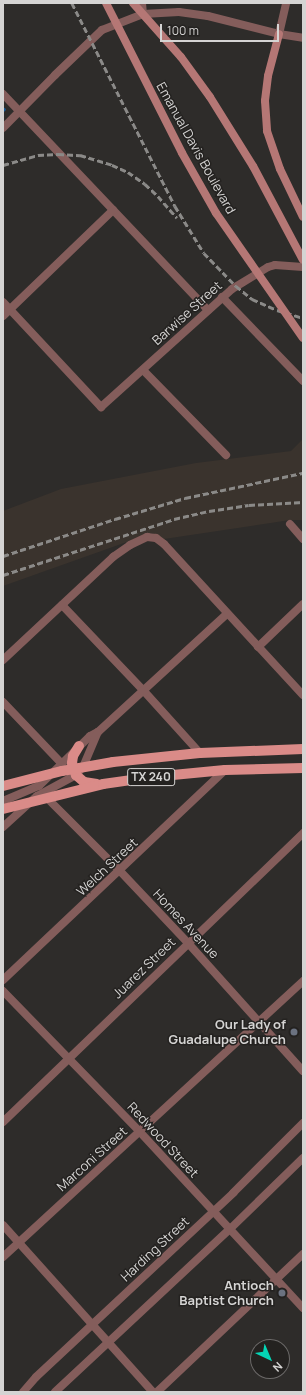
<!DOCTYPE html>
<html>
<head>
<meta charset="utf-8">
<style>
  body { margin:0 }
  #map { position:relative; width:306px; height:1395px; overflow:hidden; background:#2e2c2a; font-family:Manrope,sans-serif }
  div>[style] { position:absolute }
  .built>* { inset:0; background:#3a332d }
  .stream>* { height:2.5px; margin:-1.25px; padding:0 1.25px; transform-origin:1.25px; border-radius:1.25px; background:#165994 }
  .minor>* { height:8px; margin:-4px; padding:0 4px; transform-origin:4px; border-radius:4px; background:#845d5b }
  .tertiary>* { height:8px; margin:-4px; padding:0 4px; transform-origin:4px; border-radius:4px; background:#845d5b }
  .secondary>* { height:8px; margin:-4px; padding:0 4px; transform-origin:4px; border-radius:4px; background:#b57775 }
  .primary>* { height:10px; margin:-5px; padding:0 5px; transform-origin:5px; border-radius:5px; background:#da8b88 }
  .rail>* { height:2.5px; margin-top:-1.25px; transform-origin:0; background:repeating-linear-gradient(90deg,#8b8a88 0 6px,transparent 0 9px) }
  .secondary-bridge>* { height:8px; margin:-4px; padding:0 4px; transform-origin:4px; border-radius:4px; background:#b57775 }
  .dots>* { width:11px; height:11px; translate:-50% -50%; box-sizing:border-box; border:2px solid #242220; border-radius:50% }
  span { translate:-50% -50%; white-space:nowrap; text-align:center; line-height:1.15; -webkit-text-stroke:3px #242220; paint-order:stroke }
  .shield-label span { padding:1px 3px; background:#242220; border:1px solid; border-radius:3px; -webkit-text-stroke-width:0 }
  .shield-label { font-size:12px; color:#d5d4d3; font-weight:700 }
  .street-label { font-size:13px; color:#d5d4d3 }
  .poi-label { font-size:13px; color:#d5d4d3; font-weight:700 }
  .right { translate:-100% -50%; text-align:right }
  .frame { position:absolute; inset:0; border:4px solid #d5d4d3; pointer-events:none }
  .north { position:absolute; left:250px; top:1339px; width:40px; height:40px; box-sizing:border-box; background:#242220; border:1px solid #6b6968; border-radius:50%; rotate:136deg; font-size:11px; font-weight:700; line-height:16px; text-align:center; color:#d5d4d3 }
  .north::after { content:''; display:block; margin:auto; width:14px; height:18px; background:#04d5b6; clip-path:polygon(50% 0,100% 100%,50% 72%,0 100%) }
  .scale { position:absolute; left:160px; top:24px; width:119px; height:18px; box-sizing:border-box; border:2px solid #d5d4d3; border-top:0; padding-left:5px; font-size:12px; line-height:14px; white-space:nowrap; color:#d5d4d3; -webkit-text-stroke:3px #242220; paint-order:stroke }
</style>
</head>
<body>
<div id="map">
  <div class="built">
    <div style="clip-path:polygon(303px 439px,303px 520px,290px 520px,164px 539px,152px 533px,3px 586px,3px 511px,61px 489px,196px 463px,291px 451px)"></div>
  </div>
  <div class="stream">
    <div style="left:3px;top:110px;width:1px;rotate:-45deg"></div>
  </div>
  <div class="minor">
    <div style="left:142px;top:3px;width:11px;rotate:85deg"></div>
    <div style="left:279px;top:34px;width:32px;rotate:-77deg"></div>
    <div style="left:3px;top:94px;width:298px;rotate:46.5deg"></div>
    <div style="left:3px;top:128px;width:74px;rotate:-45.5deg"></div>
    <div style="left:55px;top:75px;width:65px;rotate:-43.8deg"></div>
    <div style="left:102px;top:30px;width:44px;rotate:-21.3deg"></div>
    <div style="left:143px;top:14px;width:36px;rotate:-3deg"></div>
    <div style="left:179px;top:12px;width:29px;rotate:8deg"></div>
    <div style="left:208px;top:16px;width:73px;rotate:14.2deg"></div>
    <div style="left:279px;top:34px;width:24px;rotate:9deg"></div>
    <div style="left:222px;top:297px;width:117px;rotate:46deg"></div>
    <div style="left:3px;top:302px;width:144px;rotate:47deg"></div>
    <div style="left:101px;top:407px;width:176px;rotate:-42deg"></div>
    <div style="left:232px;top:289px;width:42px;rotate:-31.4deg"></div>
    <div style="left:268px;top:267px;width:7px;rotate:-16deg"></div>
    <div style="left:275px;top:265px;width:28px;rotate:4deg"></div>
    <div style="left:3px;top:316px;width:153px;rotate:-43.9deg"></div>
    <div style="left:143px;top:370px;width:119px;rotate:45.7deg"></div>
    <div style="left:290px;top:524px;width:20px;rotate:49deg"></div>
    <div style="left:62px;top:605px;width:117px;rotate:46.4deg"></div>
    <div style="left:143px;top:690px;width:85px;rotate:47.9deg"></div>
    <div style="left:258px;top:647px;width:62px;rotate:-43.7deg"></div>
    <div style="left:3px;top:660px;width:151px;rotate:-43.1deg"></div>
    <div style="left:113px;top:557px;width:21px;rotate:-35deg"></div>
    <div style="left:130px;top:545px;width:19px;rotate:-25deg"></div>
    <div style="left:147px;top:537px;width:9px;rotate:6deg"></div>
    <div style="left:156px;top:538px;width:10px;rotate:37deg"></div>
    <div style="left:164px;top:544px;width:205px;rotate:47.4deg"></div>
    <div style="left:3px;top:702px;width:84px;rotate:46.4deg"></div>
    <div style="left:47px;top:798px;width:103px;rotate:45deg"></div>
    <div style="left:120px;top:871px;width:99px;rotate:46.6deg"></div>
    <div style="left:188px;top:943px;width:172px;rotate:48.1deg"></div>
    <div style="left:3px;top:801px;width:39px;rotate:-23deg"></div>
    <div style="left:39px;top:786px;width:71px;rotate:-44.4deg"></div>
    <div style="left:90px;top:736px;width:9px;rotate:-27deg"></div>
    <div style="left:98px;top:732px;width:175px;rotate:-42.5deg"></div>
    <div style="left:3px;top:827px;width:46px;rotate:-42.4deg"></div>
    <div style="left:37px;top:796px;width:44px;rotate:-28.3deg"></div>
    <div style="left:76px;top:775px;width:11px;rotate:-49deg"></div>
    <div style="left:83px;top:767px;width:38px;rotate:-67deg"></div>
    <div style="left:3px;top:980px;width:306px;rotate:-43.4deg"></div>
    <div style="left:3px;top:991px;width:197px;rotate:45.8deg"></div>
    <div style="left:140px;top:1132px;width:240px;rotate:47.2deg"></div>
    <div style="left:3px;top:1122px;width:417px;rotate:-43.9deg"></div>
    <div style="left:3px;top:1225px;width:224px;rotate:48.1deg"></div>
    <div style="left:3px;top:1257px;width:408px;rotate:-42.6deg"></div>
    <div style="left:157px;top:1392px;width:201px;rotate:-43.4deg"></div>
  </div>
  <div class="tertiary">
    <div style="left:23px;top:1392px;width:20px;rotate:-49deg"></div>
    <div style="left:36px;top:1377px;width:270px;rotate:-43deg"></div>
    <div style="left:233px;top:1193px;width:99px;rotate:-45deg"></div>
    <div style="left:55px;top:1392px;width:239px;rotate:-43deg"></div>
    <div style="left:230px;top:1229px;width:102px;rotate:-44.2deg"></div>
  </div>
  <div class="secondary">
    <div style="left:106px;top:3px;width:168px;rotate:63.1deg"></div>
    <div style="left:133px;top:3px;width:72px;rotate:48.4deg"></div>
    <div style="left:181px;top:57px;width:49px;rotate:54.1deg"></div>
    <div style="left:210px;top:97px;width:81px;rotate:58.1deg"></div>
    <div style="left:253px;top:166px;width:106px;rotate:62deg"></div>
    <div style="left:279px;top:34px;width:43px;rotate:104.7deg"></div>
    <div style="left:268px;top:76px;width:25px;rotate:97deg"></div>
    <div style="left:265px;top:101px;width:30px;rotate:86deg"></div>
    <div style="left:267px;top:131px;width:40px;rotate:71.1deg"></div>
    <div style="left:280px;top:169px;width:53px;rotate:64.4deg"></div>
  </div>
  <div class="primary">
    <div style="left:79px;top:746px;width:12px;rotate:121deg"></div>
    <div style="left:73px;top:756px;width:7px;rotate:98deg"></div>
    <div style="left:72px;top:763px;width:13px;rotate:72deg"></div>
    <div style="left:76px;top:775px;width:11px;rotate:41deg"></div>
    <div style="left:84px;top:782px;width:13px;rotate:9deg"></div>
    <div style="left:3px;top:786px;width:61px;rotate:-14.3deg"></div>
    <div style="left:62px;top:771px;width:52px;rotate:-10deg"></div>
    <div style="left:113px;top:762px;width:87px;rotate:-5.9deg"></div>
    <div style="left:200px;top:753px;width:103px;rotate:-2.2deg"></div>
    <div style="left:3px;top:809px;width:103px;rotate:-14deg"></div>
    <div style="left:103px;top:784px;width:49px;rotate:-8.1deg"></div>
    <div style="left:152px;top:777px;width:73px;rotate:-5.5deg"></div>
    <div style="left:225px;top:770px;width:78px;rotate:-1.5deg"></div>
  </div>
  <div class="rail">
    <div style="left:72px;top:3px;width:228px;rotate:63.1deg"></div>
    <div style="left:175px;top:206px;width:55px;rotate:58.3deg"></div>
    <div style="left:204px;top:253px;width:46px;rotate:45.9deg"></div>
    <div style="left:236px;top:286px;width:21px;rotate:39deg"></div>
    <div style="left:252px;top:299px;width:27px;rotate:24deg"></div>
    <div style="left:277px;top:310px;width:27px;rotate:17deg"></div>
    <div style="left:3px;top:165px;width:36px;rotate:-16deg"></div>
    <div style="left:38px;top:155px;width:20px;rotate:-3deg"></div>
    <div style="left:58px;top:154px;width:22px;rotate:3deg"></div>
    <div style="left:80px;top:155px;width:34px;rotate:17deg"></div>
    <div style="left:112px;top:165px;width:17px;rotate:24deg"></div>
    <div style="left:128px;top:172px;width:21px;rotate:35deg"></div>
    <div style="left:145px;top:184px;width:18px;rotate:43deg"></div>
    <div style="left:158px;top:196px;width:29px;rotate:49deg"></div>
    <div style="left:3px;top:556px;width:118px;rotate:-18.3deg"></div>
    <div style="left:115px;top:519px;width:73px;rotate:-16.7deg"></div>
    <div style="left:185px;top:498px;width:121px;rotate:-12deg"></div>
    <div style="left:3px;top:575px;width:180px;rotate:-18.1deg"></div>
    <div style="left:174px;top:519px;width:36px;rotate:-13deg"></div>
    <div style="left:209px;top:511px;width:40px;rotate:-8.5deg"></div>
    <div style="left:249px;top:505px;width:54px;rotate:-3.2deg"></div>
  </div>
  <div class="secondary-bridge">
    <div style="left:182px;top:153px;width:69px;rotate:60.5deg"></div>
    <div style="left:216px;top:213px;width:152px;rotate:55.2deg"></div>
  </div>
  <div class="dots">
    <div style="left:294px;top:1032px;background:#6b7280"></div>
    <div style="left:282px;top:1293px;background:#6b7280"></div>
  </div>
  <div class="shield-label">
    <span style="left:151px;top:777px">TX 240</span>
  </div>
  <div class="street-label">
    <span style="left:196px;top:148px;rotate:61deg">Emanual Davis Boulevard</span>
    <span style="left:187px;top:313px;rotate:-42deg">Barwise Street</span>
    <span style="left:107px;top:867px;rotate:-43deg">Welch Street</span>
    <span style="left:186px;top:924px;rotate:47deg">Homes Avenue</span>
    <span style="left:144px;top:968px;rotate:-44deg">Juarez Street</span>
    <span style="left:163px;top:1140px;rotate:47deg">Redwood Street</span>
    <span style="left:92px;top:1159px;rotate:-42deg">Marconi Street</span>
    <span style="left:155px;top:1249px;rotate:-43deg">Harding Street</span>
  </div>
  <div class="poi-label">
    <span class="right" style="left:286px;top:1032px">Our Lady of<br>Guadalupe Church</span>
    <span class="right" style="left:274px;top:1293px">Antioch<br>Baptist Church</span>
  </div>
  <div class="frame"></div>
  <div class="north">N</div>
  <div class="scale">100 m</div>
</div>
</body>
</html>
